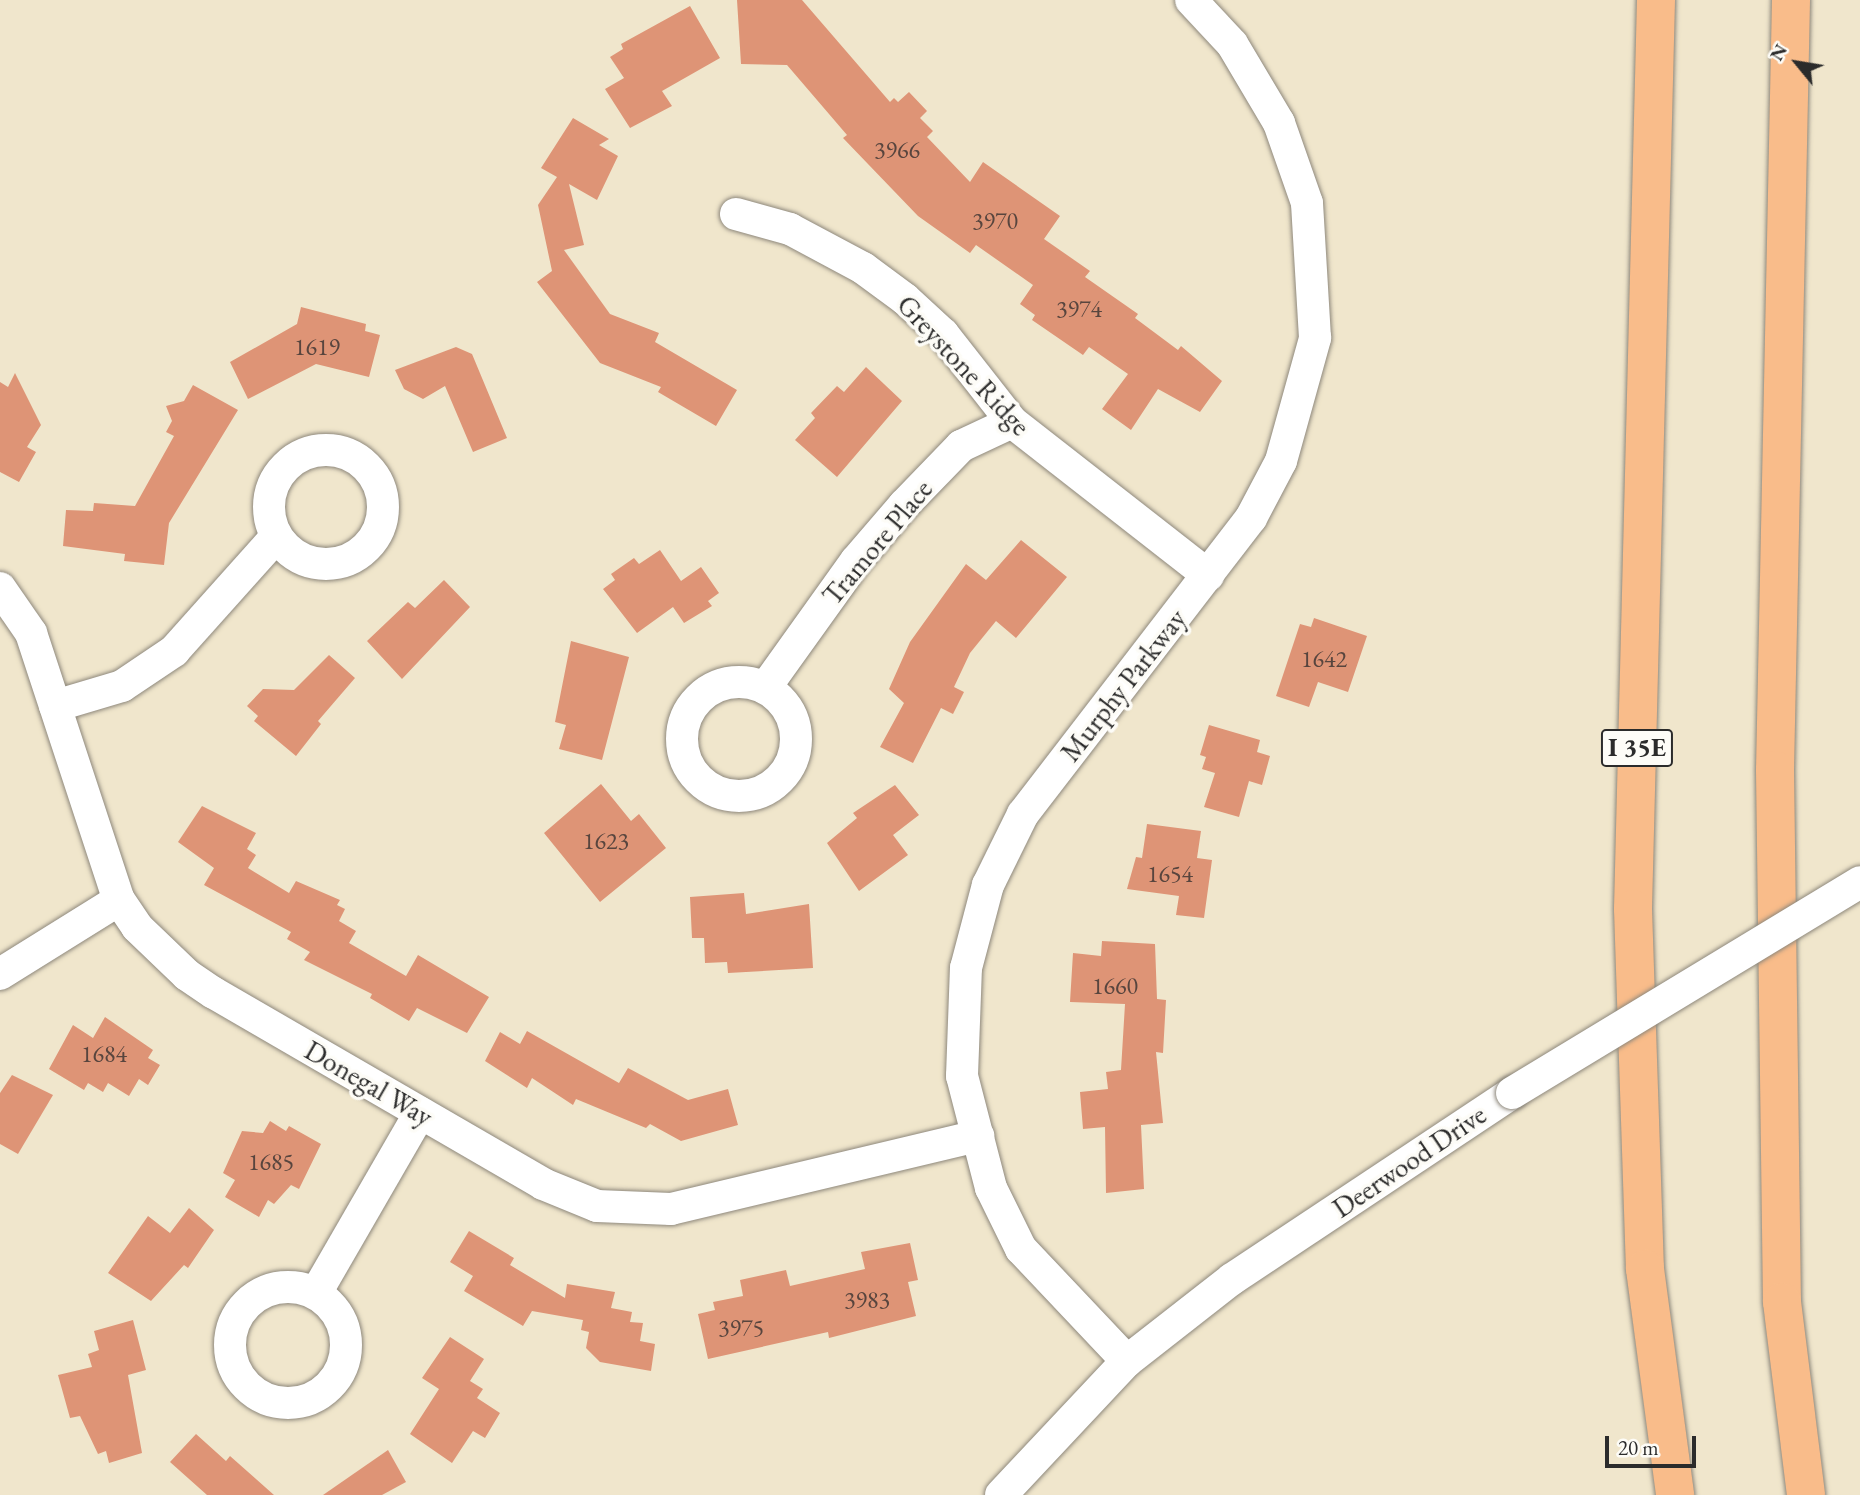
<!DOCTYPE html>
<html>
<head>
<meta charset="utf-8">
<style>
  body { margin:0 }
  #map { position:relative; width:1860px; height:1495px; overflow:hidden; background:#f0e6cc; font-family:"EB Garamond",serif }
  div>[style] { position:absolute }
  .building>* { inset:0; background:#de9476 }
  .roads { filter:drop-shadow(0 0 2px #8e887c) drop-shadow(0 0 2px #8e887c) }
  .minor>* { height:32px; margin:-16px; padding:0 16px; transform-origin:16px; border-radius:16px; background:#fff }
  .minor>.ring { margin:-16px; padding:0; box-sizing:content-box; background:none; border:32px solid #fff; border-radius:50% }
  .highway>* { height:38px; margin:-19px; padding:0 19px; transform-origin:19px; border-radius:19px; background:#f9bc8a }
  .bridges { filter:drop-shadow(0 0 2px #8e887c) drop-shadow(0 0 2px #8e887c) }
  .minor-bridge>* { height:32px; margin:-16px; padding:0 16px; transform-origin:16px; border-radius:16px; background:#fff }
  span { translate:-50% -50%; white-space:nowrap; text-align:center; line-height:1.15; -webkit-text-stroke:7px #fdfcf7; paint-order:stroke }
  .number-label { font-size:24px; color:#58453e }
  .number-label span { -webkit-text-stroke-width:0 }
  .shield-label span { padding:2px 5px; background:#fdfcf7; border:2px solid; border-radius:5px; -webkit-text-stroke-width:0 }
  .shield-label { font-size:26px; color:#2b2b2b; font-weight:700 }
  .street-label { font-size:28px; color:#2b2b2b }
  .north { position:absolute; left:1762px; top:28px; width:70px; height:70px; -webkit-text-stroke:5px #fdfcf7; paint-order:stroke; rotate:300deg; font-size:19px; font-weight:700; line-height:28px; text-align:center; color:#2b2b2b }
  .north::after { content:''; display:block; margin:auto; width:24px; height:32px; background:#2b2b2b; clip-path:polygon(50% 0,100% 100%,50% 72%,0 100%) }
  .scale { position:absolute; left:1605px; top:1436px; width:91px; height:32px; box-sizing:border-box; border:4px solid #2b2b2b; border-top:0; padding-left:9px; font-size:21px; line-height:24px; white-space:nowrap; color:#2b2b2b; -webkit-text-stroke:5px #fdfcf7; paint-order:stroke }
</style>
</head>
<body>
<div id="map">
  <div class="building">
    <div style="clip-path:polygon(737px 0,802px 0,890px 102px,894px 98px,898px 102px,909px 92px,927px 111px,920px 118px,933px 131px,927px 137px,970px 182px,983px 162px,1060px 216px,1044px 239px,1090px 271px,1085px 277px,1138px 314px,1135px 318px,1178px 350px,1181px 346px,1222px 381px,1200px 412px,1158px 389px,1131px 430px,1102px 409px,1128px 374px,1089px 347px,1083px 355px,1032px 320px,1035px 315px,1020px 304px,1033px 285px,976px 245px,970px 253px,918px 216px,843px 138px,847px 135px,787px 65px,741px 64px)"></div>
    <div style="clip-path:polygon(690px 6px,720px 58px,662px 91px,672px 106px,630px 128px,605px 89px,624px 78px,610px 57px,623px 49px,621px 44px)"></div>
    <div style="clip-path:polygon(573px 118px,609px 139px,599px 145px,618px 156px,597px 200px,569px 184px,584px 245px,564px 250px,610px 314px,659px 333px,655px 342px,737px 390px,716px 426px,658px 392px,661px 387px,600px 363px,537px 282px,552px 271px,538px 205px,557px 177px,541px 168px)"></div>
    <div style="clip-path:polygon(301px 307px,366px 324px,365px 331px,380px 335px,369px 377px,316px 364px,248px 399px,230px 362px,297px 324px)"></div>
    <div style="clip-path:polygon(456px 347px,472px 354px,507px 438px,473px 452px,445px 386px,423px 399px,404px 389px,395px 370px)"></div>
    <div style="clip-path:polygon(866px 367px,902px 401px,837px 477px,795px 440px,815px 418px,811px 413px,837px 386px,844px 392px)"></div>
    <div style="clip-path:polygon(15px 373px,41px 425px,27px 447px,36px 452px,19px 482px,0 472px,0 382px,8px 387px)"></div>
    <div style="clip-path:polygon(193px 385px,238px 410px,169px 523px,164px 565px,124px 561px,125px 554px,63px 546px,66px 510px,93px 511px,94px 503px,135px 506px,174px 436px,166px 432px,172px 421px,166px 406px,184px 401px)"></div>
    <div style="clip-path:polygon(1021px 540px,1067px 577px,1016px 638px,996px 621px,970px 653px,954px 687px,964px 692px,953px 714px,941px 708px,913px 763px,880px 747px,904px 703px,889px 689px,910px 642px,966px 564px,986px 580px)"></div>
    <div style="clip-path:polygon(660px 550px,681px 581px,701px 567px,719px 593px,708px 601px,712px 606px,684px 623px,673px 607px,637px 633px,603px 589px,615px 580px,611px 574px,634px 558px,639px 564px)"></div>
    <div style="clip-path:polygon(444px 580px,470px 607px,402px 679px,367px 641px,408px 602px,415px 608px)"></div>
    <div style="clip-path:polygon(1314px 618px,1367px 636px,1348px 692px,1318px 682px,1309px 707px,1276px 696px,1300px 624px,1311px 627px)"></div>
    <div style="clip-path:polygon(571px 641px,629px 657px,602px 760px,559px 749px,566px 725px,555px 722px)"></div>
    <div style="clip-path:polygon(329px 655px,355px 678px,318px 721px,321px 724px,296px 756px,254px 721px,258px 716px,247px 706px,263px 689px,294px 690px)"></div>
    <div style="clip-path:polygon(1209px 725px,1260px 740px,1257px 752px,1270px 756px,1262px 785px,1249px 781px,1239px 817px,1204px 807px,1215px 773px,1202px 769px,1206px 757px,1200px 755px)"></div>
    <div style="clip-path:polygon(601px 784px,631px 821px,639px 814px,666px 848px,600px 902px,544px 833px)"></div>
    <div style="clip-path:polygon(895px 785px,919px 815px,893px 835px,908px 855px,859px 891px,827px 843px,857px 818px,853px 813px)"></div>
    <div style="clip-path:polygon(202px 806px,256px 833px,247px 849px,256px 855px,248px 868px,289px 893px,296px 881px,340px 900px,337px 905px,345px 909px,339px 921px,356px 931px,349px 943px,406px 976px,418px 955px,489px 997px,467px 1033px,417px 1008px,409px 1021px,370px 998px,372px 994px,304px 960px,310px 952px,287px 939px,291px 932px,204px 885px,214px 868px,178px 842px)"></div>
    <div style="clip-path:polygon(1147px 824px,1201px 831px,1197px 858px,1212px 860px,1204px 918px,1176px 915px,1179px 896px,1127px 889px,1136px 857px,1142px 858px)"></div>
    <div style="clip-path:polygon(744px 893px,746px 914px,809px 904px,813px 968px,728px 973px,727px 962px,705px 963px,704px 938px,692px 938px,690px 897px)"></div>
    <div style="clip-path:polygon(1102px 941px,1155px 944px,1157px 999px,1166px 1000px,1163px 1053px,1156px 1052px,1163px 1123px,1141px 1125px,1144px 1189px,1106px 1193px,1105px 1127px,1083px 1129px,1080px 1092px,1108px 1089px,1106px 1072px,1121px 1070px,1125px 1004px,1070px 1002px,1073px 953px,1101px 956px)"></div>
    <div style="clip-path:polygon(105px 1017px,153px 1050px,148px 1058px,160px 1065px,148px 1085px,139px 1079px,129px 1096px,108px 1083px,103px 1092px,88px 1083px,84px 1090px,49px 1069px,73px 1025px,93px 1038px)"></div>
    <div style="clip-path:polygon(527px 1031px,619px 1083px,628px 1068px,688px 1100px,728px 1089px,738px 1125px,681px 1141px,650px 1124px,646px 1128px,576px 1099px,573px 1105px,532px 1078px,527px 1088px,485px 1061px,500px 1032px,520px 1044px)"></div>
    <div style="clip-path:polygon(12px 1075px,53px 1095px,18px 1154px,0 1144px,0 1093px)"></div>
    <div style="clip-path:polygon(270px 1121px,286px 1131px,289px 1126px,321px 1144px,299px 1189px,291px 1185px,274px 1204px,268px 1200px,259px 1217px,225px 1197px,235px 1180px,223px 1173px,242px 1131px,263px 1133px)"></div>
    <div style="clip-path:polygon(189px 1208px,214px 1230px,188px 1268px,184px 1265px,151px 1301px,108px 1273px,148px 1216px,170px 1233px)"></div>
    <div style="clip-path:polygon(469px 1231px,514px 1258px,510px 1265px,565px 1298px,567px 1284px,615px 1292px,611px 1308px,632px 1312px,630px 1322px,643px 1323px,640px 1341px,655px 1344px,651px 1371px,600px 1362px,586px 1348px,589px 1332px,581px 1330px,583px 1320px,532px 1311px,523px 1326px,464px 1291px,473px 1276px,450px 1262px)"></div>
    <div style="clip-path:polygon(910px 1243px,918px 1280px,908px 1282px,916px 1316px,829px 1338px,828px 1332px,708px 1359px,698px 1314px,715px 1310px,713px 1302px,743px 1296px,740px 1280px,786px 1270px,790px 1286px,865px 1269px,861px 1252px)"></div>
    <div style="clip-path:polygon(133px 1320px,146px 1370px,128px 1375px,142px 1453px,109px 1463px,106px 1451px,98px 1454px,80px 1416px,70px 1418px,58px 1375px,92px 1367px,88px 1354px,99px 1350px,94px 1331px)"></div>
    <div style="clip-path:polygon(450px 1337px,484px 1359px,470px 1381px,483px 1389px,477px 1398px,500px 1413px,485px 1438px,473px 1431px,452px 1463px,410px 1434px,439px 1389px,422px 1378px)"></div>
    <div style="clip-path:polygon(196px 1434px,226px 1461px,230px 1456px,274px 1495px,207px 1495px,170px 1462px)"></div>
    <div style="clip-path:polygon(388px 1450px,406px 1482px,382px 1495px,323px 1495px)"></div>
  </div>
  <div class="roads">
    <div class="minor">
      <div style="left:736px;top:214px;width:56px;rotate:15.5deg"></div>
      <div style="left:790px;top:229px;width:83px;rotate:28.1deg"></div>
      <div style="left:863px;top:268px;width:52px;rotate:36.4deg"></div>
      <div style="left:905px;top:299px;width:52px;rotate:42.6deg"></div>
      <div style="left:943px;top:334px;width:112px;rotate:51.9deg"></div>
      <div style="left:1012px;top:422px;width:249px;rotate:38deg"></div>
      <div class="ring" style="left:269px;top:450px;width:82px;height:82px"></div>
      <div style="left:0;top:588px;width:55px;rotate:55.4deg"></div>
      <div style="left:31px;top:633px;width:281px;rotate:71.8deg"></div>
      <div style="left:119px;top:900px;width:32px;rotate:56deg"></div>
      <div style="left:137px;top:927px;width:69px;rotate:43.8deg"></div>
      <div style="left:187px;top:975px;width:32px;rotate:34deg"></div>
      <div style="left:214px;top:993px;width:380px;rotate:30.1deg"></div>
      <div style="left:543px;top:1184px;width:58px;rotate:22.2deg"></div>
      <div style="left:597px;top:1206px;width:74px;rotate:2.3deg"></div>
      <div style="left:671px;top:1209px;width:316px;rotate:-13.4deg"></div>
      <div class="ring" style="left:682px;top:682px;width:82px;height:82px"></div>
      <div style="left:765px;top:688px;width:156px;rotate:-54.4deg"></div>
      <div style="left:856px;top:561px;width:74px;rotate:-49.4deg"></div>
      <div style="left:904px;top:505px;width:82px;rotate:-46deg"></div>
      <div style="left:961px;top:446px;width:56px;rotate:-25.2deg"></div>
      <div style="left:55px;top:706px;width:70px;rotate:-16.6deg"></div>
      <div style="left:122px;top:686px;width:63px;rotate:-33.9deg"></div>
      <div style="left:174px;top:651px;width:153px;rotate:-48.2deg"></div>
      <div style="left:0;top:974px;width:140px;rotate:-31.9deg"></div>
      <div class="ring" style="left:230px;top:1287px;width:84px;height:84px"></div>
      <div style="left:316px;top:1293px;width:208px;rotate:-60deg"></div>
      <div style="left:1127px;top:1361px;width:154px;rotate:-133.4deg"></div>
      <div style="left:1021px;top:1249px;width:68px;rotate:-116.2deg"></div>
      <div style="left:991px;top:1188px;width:116px;rotate:-104.5deg"></div>
      <div style="left:962px;top:1076px;width:108px;rotate:-87.9deg"></div>
      <div style="left:966px;top:968px;width:86px;rotate:-75.2deg"></div>
      <div style="left:988px;top:885px;width:79px;rotate:-63.8deg"></div>
      <div style="left:1023px;top:814px;width:374px;rotate:-52.4deg"></div>
      <div style="left:1251px;top:518px;width:64px;rotate:-62.2deg"></div>
      <div style="left:1281px;top:461px;width:128px;rotate:-74.5deg"></div>
      <div style="left:1315px;top:338px;width:135px;rotate:-93.4deg"></div>
      <div style="left:1307px;top:203px;width:85px;rotate:-109.3deg"></div>
      <div style="left:1279px;top:123px;width:92px;rotate:-120.7deg"></div>
      <div style="left:1232px;top:44px;width:60px;rotate:-133deg"></div>
      <div style="left:1001px;top:1495px;width:184px;rotate:-46.8deg"></div>
      <div style="left:1127px;top:1361px;width:133px;rotate:-38deg"></div>
      <div style="left:1232px;top:1279px;width:336px;rotate:-33.6deg"></div>
    </div>
    <div class="highway">
      <div style="left:1656px;top:0;width:909px;rotate:91.45deg"></div>
      <div style="left:1633px;top:909px;width:360px;rotate:88.1deg"></div>
      <div style="left:1645px;top:1269px;width:228px;rotate:82.4deg"></div>
      <div style="left:1791px;top:0;width:770px;rotate:91.19deg"></div>
      <div style="left:1775px;top:770px;width:532px;rotate:89.25deg"></div>
      <div style="left:1782px;top:1302px;width:194px;rotate:82.9deg"></div>
    </div>
  </div>
  <div class="bridges">
    <div class="minor-bridge">
      <div style="left:1512px;top:1093px;width:407px;rotate:-31.2deg"></div>
    </div>
  </div>
  <div class="number-label">
    <span style="left:897px;top:150px">3966</span>
    <span style="left:995px;top:221px">3970</span>
    <span style="left:1079px;top:309px">3974</span>
    <span style="left:317px;top:347px">1619</span>
    <span style="left:1324px;top:659px">1642</span>
    <span style="left:606px;top:841px">1623</span>
    <span style="left:1170px;top:874px">1654</span>
    <span style="left:1115px;top:986px">1660</span>
    <span style="left:104px;top:1054px">1684</span>
    <span style="left:271px;top:1162px">1685</span>
    <span style="left:867px;top:1300px">3983</span>
    <span style="left:741px;top:1328px">3975</span>
  </div>
  <div class="shield-label">
    <span style="left:1637px;top:748px">I 35E</span>
  </div>
  <div class="street-label">
    <span style="left:964px;top:365px;rotate:47deg">Greystone Ridge</span>
    <span style="left:877px;top:542px;rotate:-50deg">Tramore Place</span>
    <span style="left:1123px;top:685px;rotate:-52deg">Murphy Parkway</span>
    <span style="left:369px;top:1083px;rotate:30deg">Donegal Way</span>
    <span style="left:1409px;top:1161px;rotate:-34deg">Deerwood Drive</span>
  </div>
  <div class="north">N</div>
  <div class="scale">20 m</div>
</div>
</body>
</html>
